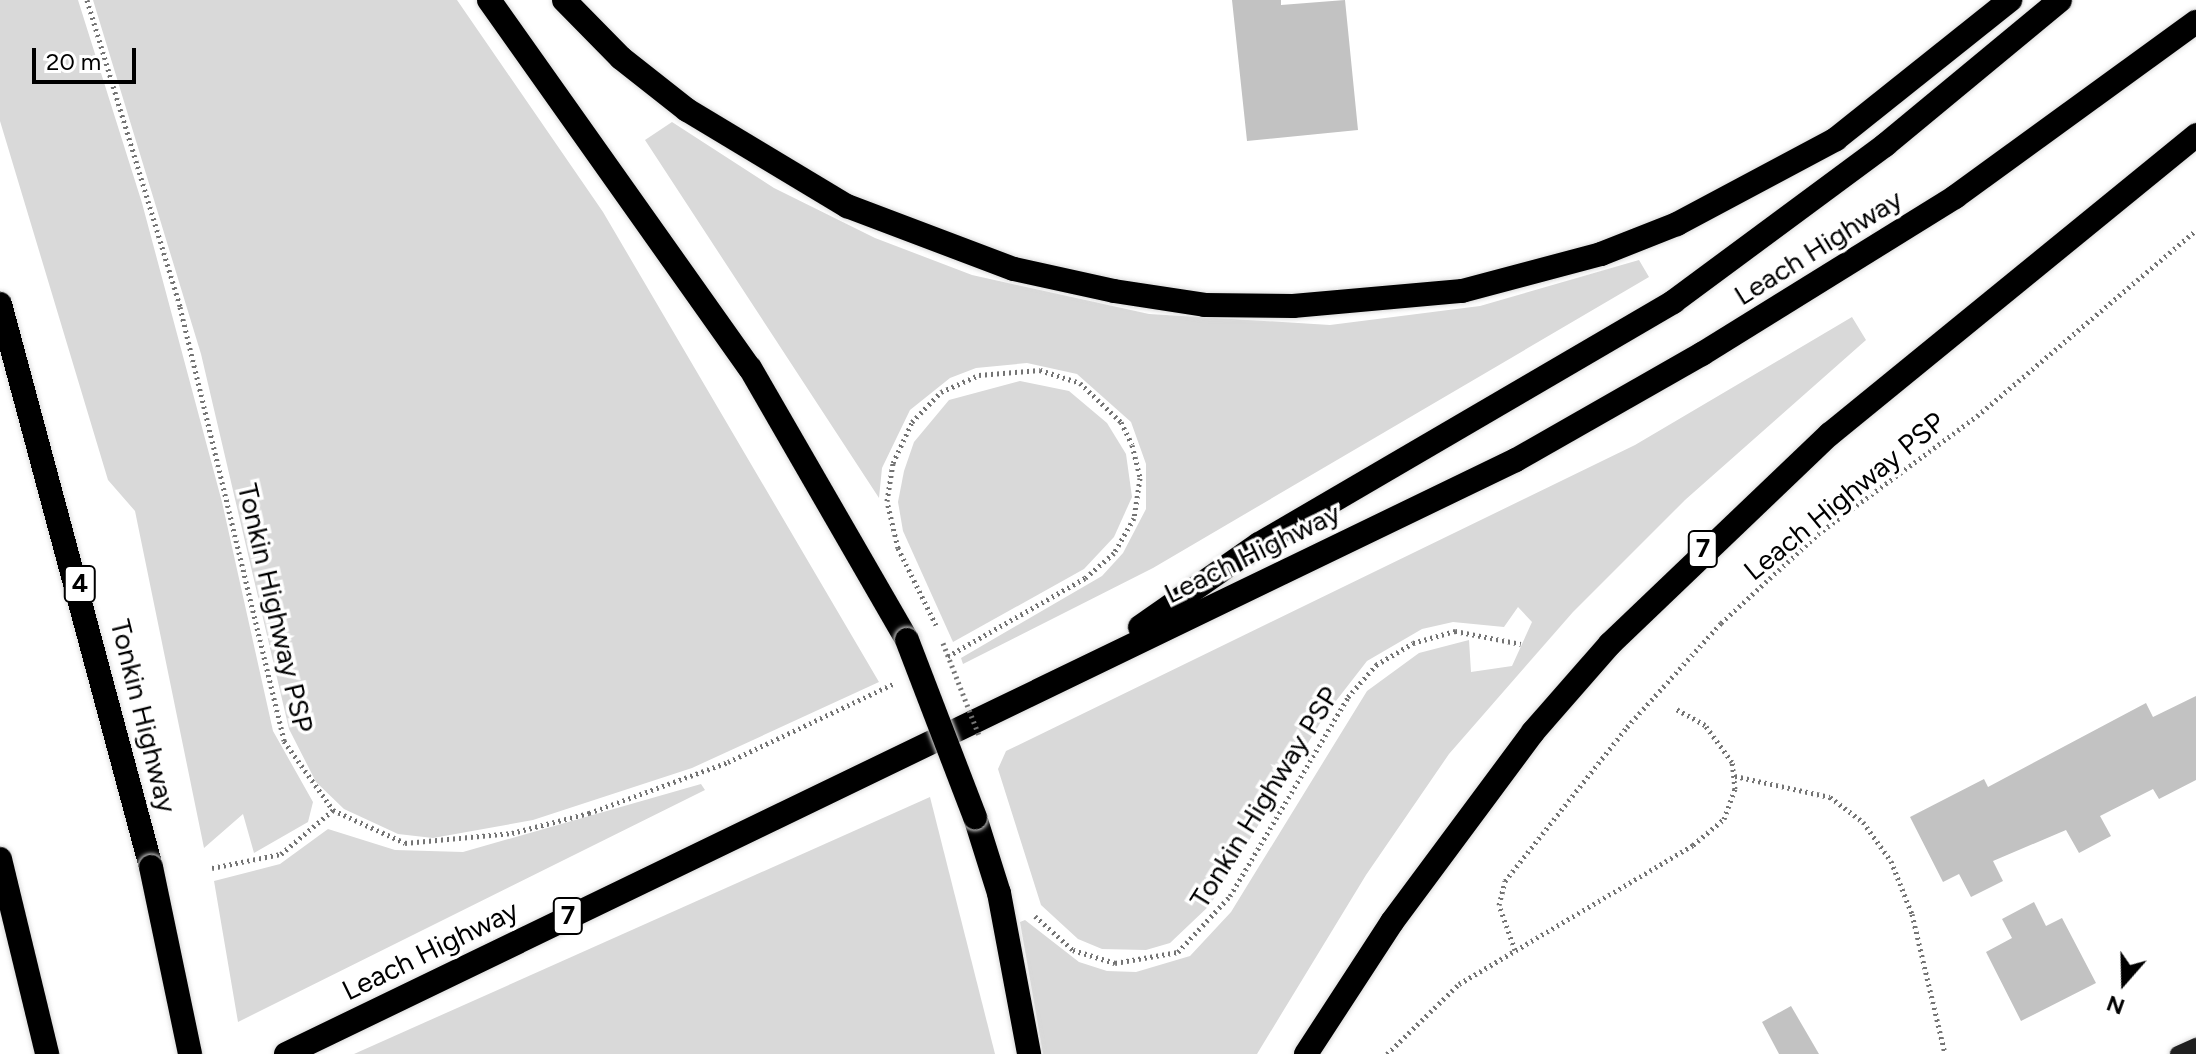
<!DOCTYPE html>
<html>
<head>
<meta charset="utf-8">
<style>
  body { margin:0 }
  #map { position:relative; width:2196px; height:1054px; overflow:hidden; background:#fff; font-family:Figtree,sans-serif }
  div>[style] { position:absolute }
  .green>* { inset:0; background:#d9d9d9 }
  .building>* { inset:0; background:#c2c2c2 }
  .path>* { height:5px; margin-top:-2.5px; transform-origin:0; background:repeating-linear-gradient(90deg,#747474 0 2px,transparent 0 6px) }
  .roads { filter:drop-shadow(0 0 2px #dbdbdb) drop-shadow(0 0 2px #dbdbdb) }
  .secondary>* { height:16px; margin:-8px; padding:0 8px; transform-origin:8px; border-radius:8px; background:#1f1f1f }
  .highway>* { height:24px; margin:-12px; padding:0 12px; transform-origin:12px; border-radius:12px; background:#000 }
  .path-bridge>* { height:5px; margin-top:-2.5px; transform-origin:0; background:repeating-linear-gradient(90deg,#747474 0 2px,transparent 0 6px) }
  .bridges { filter:drop-shadow(0 0 2px #dbdbdb) drop-shadow(0 0 2px #dbdbdb) }
  .highway-bridge>* { height:24px; margin:-12px; padding:0 12px; transform-origin:12px; border-radius:12px; background:#000 }
  span { translate:-50% -50%; white-space:nowrap; text-align:center; line-height:1.15; -webkit-text-stroke:7px #fff; paint-order:stroke }
  .shield-label span { padding:2px 6px; background:#fff; border:2px solid; border-radius:6px; -webkit-text-stroke-width:0 }
  .shield-label { font-size:26px; color:#000; font-weight:700 }
  .street-label { font-size:28px; color:#000 }
  .north { position:absolute; left:2084px; top:942px; width:80px; height:80px; -webkit-text-stroke:6px #fff; paint-order:stroke; rotate:200deg; font-size:22px; font-weight:700; line-height:32px; text-align:center; color:#000 }
  .north::after { content:''; display:block; margin:auto; width:28px; height:36px; background:#000; clip-path:polygon(50% 0,100% 100%,50% 72%,0 100%) }
  .scale { position:absolute; left:32px; top:48px; width:104px; height:36px; box-sizing:border-box; border:4px solid #000; border-top:0; padding-left:10px; font-size:24px; line-height:28px; white-space:nowrap; color:#000; -webkit-text-stroke:6px #fff; paint-order:stroke }
</style>
</head>
<body>
<div id="map">
  <div class="green">
    <div style="clip-path:polygon(0 0,78px 0,142px 203px,222px 502px,273px 731px,313px 802px,308px 822px,254px 853px,243px 814px,204px 848px,135px 511px,108px 480px,0 121px)"></div>
    <div style="clip-path:polygon(93px 0,457px 0,603px 212px,879px 682px,692px 768px,533px 820px,433px 838px,398px 834px,344px 809px,316px 782px,289px 729px,201px 354px)"></div>
    <div style="clip-path:polygon(672px 122px,774px 188px,875px 238px,972px 275px,1149px 314px,1330px 325px,1480px 306px,1639px 260px,1649px 277px,1153px 568px,963px 664px,961px 658px,1102px 576px,1123px 553px,1146px 509px,1146px 464px,1131px 422px,1077px 374px,1027px 363px,976px 368px,950px 378px,910px 410px,882px 468px,879px 498px,645px 140px)"></div>
    <div style="clip-path:polygon(1852px 317px,1866px 340px,1685px 500px,1573px 612px,1449px 754px,1366px 875px,1257px 1054px,1043px 1054px,1020px 922px,1025px 920px,1079px 962px,1107px 971px,1136px 972px,1190px 956px,1231px 912px,1367px 691px,1419px 653px,1469px 640px,1471px 672px,1512px 666px,1532px 622px,1518px 607px,1504px 627px,1453px 622px,1422px 629px,1367px 661px,1325px 715px,1210px 905px,1170px 943px,1146px 950px,1102px 949px,1078px 939px,1041px 905px,998px 769px,1006px 751px,1635px 445px)"></div>
    <div style="clip-path:polygon(1020px 381px,1069px 391px,1107px 423px,1126px 454px,1132px 497px,1114px 537px,1084px 569px,953px 642px,903px 531px,898px 502px,904px 471px,914px 442px,949px 400px)"></div>
    <div style="clip-path:polygon(701px 784px,705px 790px,238px 1022px,214px 881px,280px 864px,328px 829px,395px 850px,463px 852px)"></div>
    <div style="clip-path:polygon(930px 797px,995px 1054px,354px 1054px)"></div>
  </div>
  <div class="building">
    <div style="clip-path:polygon(1232px 0,1281px 0,1281px 5px,1345px 0,1358px 130px,1247px 141px)"></div>
    <div style="clip-path:polygon(2196px 696px,2196px 780px,2159px 799px,2153px 789px,2100px 816px,2111px 836px,2079px 853px,2066px 830px,1993px 861px,2003px 881px,1971px 897px,1959px 874px,1943px 882px,1910px 817px,1984px 779px,1988px 787px,2146px 703px,2153px 717px)"></div>
    <div style="clip-path:polygon(2034px 902px,2046px 926px,2062px 918px,2096px 983px,2021px 1021px,1986px 952px,2012px 938px,2002px 919px)"></div>
    <div style="clip-path:polygon(1791px 1006px,1819px 1054px,1779px 1054px,1762px 1022px)"></div>
  </div>
  <div class="path">
    <div style="left:87px;top:0;width:321px;rotate:73.1deg"></div>
    <div style="left:180px;top:307px;width:446px;rotate:76.5deg"></div>
    <div style="left:284px;top:741px;width:85px;rotate:54.6deg"></div>
    <div style="left:333px;top:810px;width:79px;rotate:24.6deg"></div>
    <div style="left:405px;top:843px;width:107px;rotate:-5.3deg"></div>
    <div style="left:512px;top:833px;width:80px;rotate:-14.6deg"></div>
    <div style="left:589px;top:813px;width:148px;rotate:-20.1deg"></div>
    <div style="left:728px;top:762px;width:183px;rotate:-25.3deg"></div>
    <div style="left:936px;top:625px;width:86px;rotate:-116.3deg"></div>
    <div style="left:898px;top:548px;width:48px;rotate:-103.2deg"></div>
    <div style="left:887px;top:501px;width:38px;rotate:-81deg"></div>
    <div style="left:893px;top:463px;width:45px;rotate:-65.1deg"></div>
    <div style="left:912px;top:422px;width:42px;rotate:-46deg"></div>
    <div style="left:941px;top:392px;width:42px;rotate:-24.1deg"></div>
    <div style="left:979px;top:375px;width:61px;rotate:-4.7deg"></div>
    <div style="left:1040px;top:370px;width:42px;rotate:18deg"></div>
    <div style="left:1080px;top:383px;width:57px;rotate:43.6deg"></div>
    <div style="left:1121px;top:422px;width:25px;rotate:64deg"></div>
    <div style="left:1132px;top:445px;width:34px;rotate:76deg"></div>
    <div style="left:1140px;top:478px;width:40px;rotate:98.5deg"></div>
    <div style="left:1134px;top:518px;width:40px;rotate:119.7deg"></div>
    <div style="left:1114px;top:553px;width:38px;rotate:139deg"></div>
    <div style="left:1085px;top:578px;width:161px;rotate:150.3deg"></div>
    <div style="left:1735px;top:776px;width:97px;rotate:12.5deg"></div>
    <div style="left:1830px;top:797px;width:41px;rotate:37.1deg"></div>
    <div style="left:1863px;top:822px;width:48px;rotate:54.3deg"></div>
    <div style="left:1891px;top:861px;width:57px;rotate:68.4deg"></div>
    <div style="left:1912px;top:914px;width:144px;rotate:76.7deg"></div>
    <div style="left:212px;top:868px;width:70px;rotate:-11.5deg"></div>
    <div style="left:281px;top:854px;width:68px;rotate:-40.2deg"></div>
    <div style="left:1035px;top:916px;width:51px;rotate:41.8deg"></div>
    <div style="left:1073px;top:950px;width:44px;rotate:17.2deg"></div>
    <div style="left:1115px;top:963px;width:64px;rotate:-9.9deg"></div>
    <div style="left:1178px;top:952px;width:76px;rotate:-47.1deg"></div>
    <div style="left:1230px;top:896px;width:231px;rotate:-59.3deg"></div>
    <div style="left:1348px;top:697px;width:43px;rotate:-48.8deg"></div>
    <div style="left:1376px;top:665px;width:43px;rotate:-30.7deg"></div>
    <div style="left:1413px;top:643px;width:44px;rotate:-15.9deg"></div>
    <div style="left:1455px;top:631px;width:67px;rotate:11.1deg"></div>
    <div style="left:1515px;top:950px;width:48px;rotate:-109.6deg"></div>
    <div style="left:1499px;top:905px;width:25px;rotate:-76deg"></div>
    <div style="left:1505px;top:881px;width:196px;rotate:-51.6deg"></div>
    <div style="left:1627px;top:727px;width:140px;rotate:-47.9deg"></div>
    <div style="left:1721px;top:623px;width:132px;rotate:-42.5deg"></div>
    <div style="left:1818px;top:534px;width:198px;rotate:-36.6deg"></div>
    <div style="left:1977px;top:416px;width:287px;rotate:-40.3deg"></div>
    <div style="left:1387px;top:1054px;width:100px;rotate:-44.2deg"></div>
    <div style="left:1459px;top:984px;width:272px;rotate:-30.7deg"></div>
    <div style="left:1693px;top:845px;width:40px;rotate:-40deg"></div>
    <div style="left:1724px;top:819px;width:32px;rotate:-70deg"></div>
    <div style="left:1735px;top:789px;width:27px;rotate:-96deg"></div>
    <div style="left:1732px;top:762px;width:46px;rotate:-126.1deg"></div>
    <div style="left:1705px;top:725px;width:35px;rotate:-151deg"></div>
  </div>
  <div class="roads">
    <div class="secondary">
      <div style="left:2178px;top:1054px;width:20px;rotate:-24deg"></div>
    </div>
    <div class="highway">
      <div style="left:489px;top:0;width:451px;rotate:54.7deg"></div>
      <div style="left:750px;top:368px;width:314px;rotate:60deg"></div>
      <div style="left:564px;top:0;width:81px;rotate:45.5deg"></div>
      <div style="left:621px;top:58px;width:84px;rotate:38.2deg"></div>
      <div style="left:687px;top:110px;width:187px;rotate:31deg"></div>
      <div style="left:847px;top:206px;width:178px;rotate:20.7deg"></div>
      <div style="left:1014px;top:269px;width:102px;rotate:12.4deg"></div>
      <div style="left:1114px;top:291px;width:92px;rotate:8.7deg"></div>
      <div style="left:1205px;top:305px;width:88px;rotate:0.7deg"></div>
      <div style="left:1293px;top:306px;width:170px;rotate:-5.1deg"></div>
      <div style="left:1462px;top:291px;width:144px;rotate:-14.9deg"></div>
      <div style="left:1601px;top:254px;width:82px;rotate:-21.5deg"></div>
      <div style="left:1677px;top:224px;width:180px;rotate:-28.1deg"></div>
      <div style="left:1836px;top:139px;width:223px;rotate:-38.6deg"></div>
      <div style="left:0;top:304px;width:583px;rotate:74.99deg"></div>
      <div style="left:1140px;top:627px;width:145px;rotate:-34.9deg"></div>
      <div style="left:1259px;top:544px;width:480px;rotate:-30.3deg"></div>
      <div style="left:1673px;top:302px;width:264px;rotate:-36.5deg"></div>
      <div style="left:1885px;top:145px;width:227px;rotate:-39.6deg"></div>
      <div style="left:975px;top:817px;width:80px;rotate:72.5deg"></div>
      <div style="left:999px;top:893px;width:164px;rotate:79.4deg"></div>
      <div style="left:0;top:859px;width:201px;rotate:76.4deg"></div>
      <div style="left:286px;top:1054px;width:1366px;rotate:-25.78deg"></div>
      <div style="left:1516px;top:460px;width:214px;rotate:-29.7deg"></div>
      <div style="left:1702px;top:354px;width:298px;rotate:-31.8deg"></div>
      <div style="left:1955px;top:197px;width:298px;rotate:-36deg"></div>
      <div style="left:1306px;top:1054px;width:158px;rotate:-56.9deg"></div>
      <div style="left:1392px;top:922px;width:237px;rotate:-53.4deg"></div>
      <div style="left:1533px;top:732px;width:117px;rotate:-48.8deg"></div>
      <div style="left:1610px;top:644px;width:304px;rotate:-43.7deg"></div>
      <div style="left:1830px;top:434px;width:473px;rotate:-39.2deg"></div>
    </div>
  </div>
  <div class="path-bridge">
    <div style="left:943px;top:643px;width:102px;rotate:68.7deg"></div>
  </div>
  <div class="bridges">
    <div class="highway-bridge">
      <div style="left:907px;top:640px;width:190px;rotate:69deg"></div>
      <div style="left:151px;top:867px;width:191px;rotate:78.2deg"></div>
    </div>
  </div>
  <div class="shield-label">
    <span style="left:1703px;top:549px">7</span>
    <span style="left:80px;top:584px">4</span>
    <span style="left:568px;top:916px">7</span>
  </div>
  <div class="street-label">
    <span style="left:1818px;top:247px;rotate:-32deg">Leach Highway</span>
    <span style="left:1844px;top:496px;rotate:-39deg">Leach Highway PSP</span>
    <span style="left:1252px;top:553px;rotate:-26deg">Leach Highway</span>
    <span style="left:276px;top:608px;rotate:77deg">Tonkin Highway PSP</span>
    <span style="left:144px;top:716px;rotate:76deg">Tonkin Highway</span>
    <span style="left:1264px;top:797px;rotate:-58deg">Tonkin Highway PSP</span>
    <span style="left:430px;top:950px;rotate:-26deg">Leach Highway</span>
  </div>
  <div class="north">N</div>
  <div class="scale">20 m</div>
</div>
</body>
</html>
